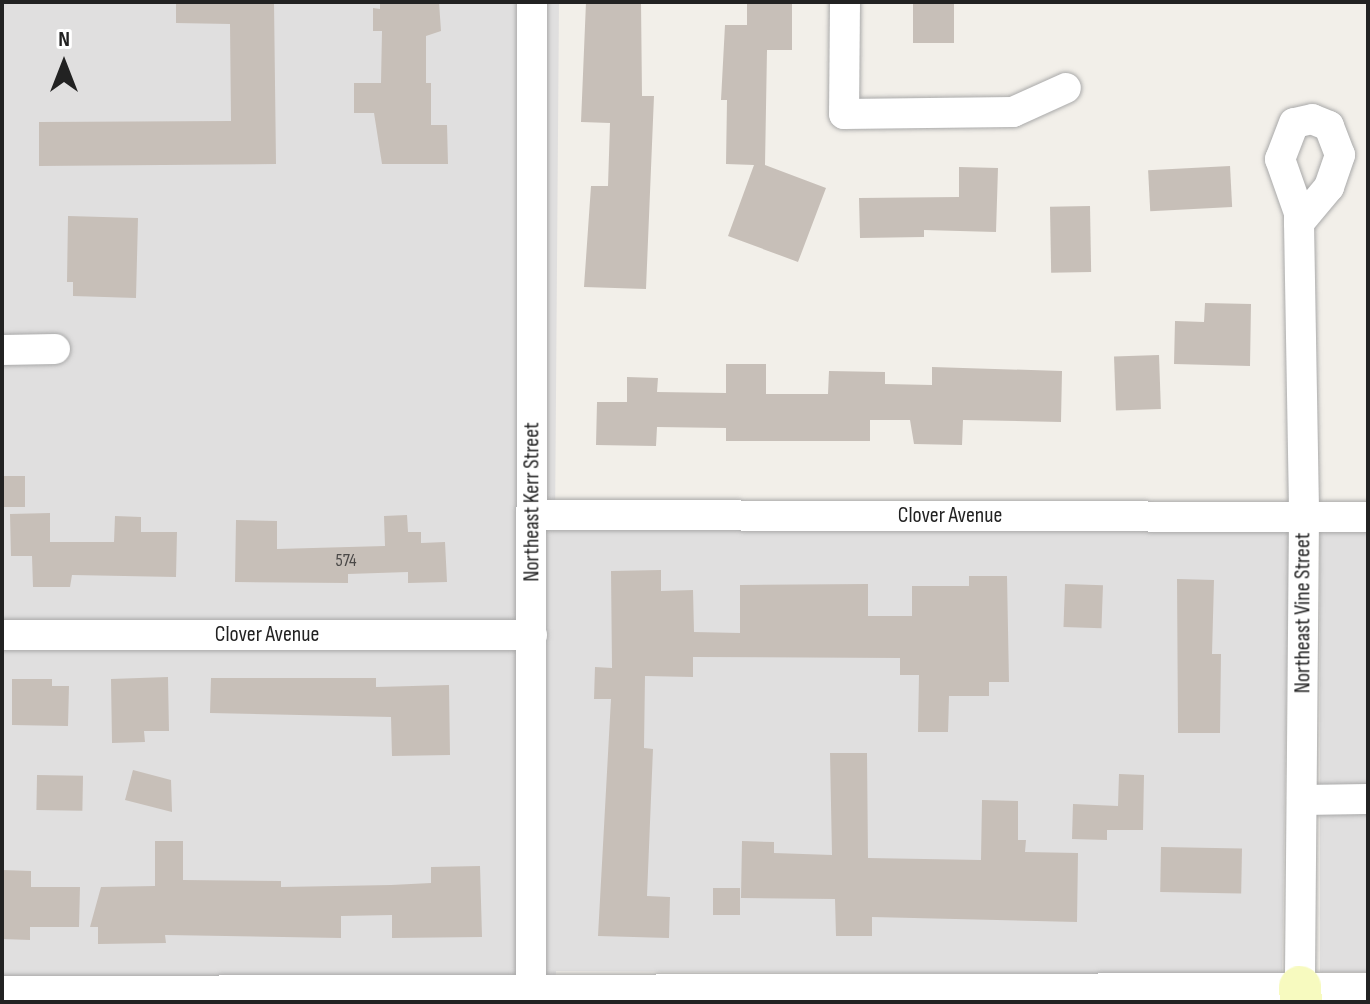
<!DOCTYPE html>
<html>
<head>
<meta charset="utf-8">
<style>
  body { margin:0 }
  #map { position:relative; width:1370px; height:1004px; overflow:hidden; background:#f2efe9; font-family:"Sofia Sans Condensed",sans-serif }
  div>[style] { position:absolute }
  .residential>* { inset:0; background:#e0dfdf; transform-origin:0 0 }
  .building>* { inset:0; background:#c7bfb8; transform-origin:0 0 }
  .roads { filter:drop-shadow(0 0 2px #a9a9a9) drop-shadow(0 0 2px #a9a9a9) }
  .street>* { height:30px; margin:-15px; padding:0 15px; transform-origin:15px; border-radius:15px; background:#fff }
  .secondary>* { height:42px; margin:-21px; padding:0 21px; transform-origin:21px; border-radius:21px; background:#f7fabf }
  span { translate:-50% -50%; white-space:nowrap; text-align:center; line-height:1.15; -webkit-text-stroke:7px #fff; paint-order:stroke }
  .number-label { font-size:18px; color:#4b4948 }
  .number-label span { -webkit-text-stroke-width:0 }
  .street-label { font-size:22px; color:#222 }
  .frame { position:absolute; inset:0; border:4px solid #222; pointer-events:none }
  .north { position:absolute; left:24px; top:24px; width:80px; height:80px; -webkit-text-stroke:6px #fff; paint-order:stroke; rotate:0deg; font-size:22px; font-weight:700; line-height:32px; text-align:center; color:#222 }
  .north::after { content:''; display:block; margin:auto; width:28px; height:36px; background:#222; clip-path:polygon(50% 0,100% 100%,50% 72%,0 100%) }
</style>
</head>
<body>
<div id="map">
  <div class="residential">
    <div style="clip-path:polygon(2px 2px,559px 2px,555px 527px,1289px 532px,1282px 975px,556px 971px,555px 989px,2px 988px)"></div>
    <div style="left:1320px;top:528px;width:48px;height:444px"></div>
  </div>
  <div class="building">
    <div style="clip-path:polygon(176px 2px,274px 2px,276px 164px,39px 166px,39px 122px,231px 121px,230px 24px,176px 23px)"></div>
    <div style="clip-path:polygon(380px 2px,439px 2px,441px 31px,426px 36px,426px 83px,431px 83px,431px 125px,447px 125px,448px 164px,382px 164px,374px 113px,354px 113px,354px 83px,381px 83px,382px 31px,373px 31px,373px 8px,380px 9px)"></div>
    <div style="clip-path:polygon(586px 2px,641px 2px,642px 96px,654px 96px,646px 289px,584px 287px,591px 186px,608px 186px,610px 123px,581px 122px)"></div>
    <div style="clip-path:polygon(747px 2px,792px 2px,792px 50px,767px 50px,765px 165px,826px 188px,798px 262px,728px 236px,754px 165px,726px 164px,727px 100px,721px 100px,725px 25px,747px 25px)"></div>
    <div style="left:913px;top:2px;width:41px;height:41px"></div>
    <div style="left:1230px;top:166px;width:41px;height:82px;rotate:87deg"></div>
    <div style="clip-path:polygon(959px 167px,998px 168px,996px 232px,924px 230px,924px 237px,860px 238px,859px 198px,959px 197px)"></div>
    <div style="left:1090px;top:206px;width:66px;height:40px;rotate:89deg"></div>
    <div style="clip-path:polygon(68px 216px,138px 218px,136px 298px,73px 296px,73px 282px,67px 282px)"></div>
    <div style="clip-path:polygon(1205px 303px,1251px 304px,1250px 366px,1174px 364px,1175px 321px,1204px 322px)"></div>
    <div style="left:1159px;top:355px;width:54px;height:45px;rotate:88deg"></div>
    <div style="clip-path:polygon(726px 364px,766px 364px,766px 394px,828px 394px,829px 371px,885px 372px,885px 384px,932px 385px,932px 367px,1062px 371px,1061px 422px,963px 420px,962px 445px,914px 444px,910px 420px,870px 420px,870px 441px,726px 441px,726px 428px,657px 427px,656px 446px,596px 445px,597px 402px,627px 402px,627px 377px,658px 378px,657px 392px,726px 393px)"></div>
    <div style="left:2px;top:476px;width:23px;height:31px"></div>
    <div style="clip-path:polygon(50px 513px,50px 542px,114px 542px,115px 516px,141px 517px,141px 532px,177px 532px,176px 577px,72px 575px,70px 587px,33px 587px,32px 556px,11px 556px,10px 514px)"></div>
    <div style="clip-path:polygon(407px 515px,408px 532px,421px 532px,421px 543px,445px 542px,447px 582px,408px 583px,408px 572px,348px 574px,348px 583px,235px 582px,236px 520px,277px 521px,277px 549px,385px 546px,384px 516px)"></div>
    <div style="clip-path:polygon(661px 570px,661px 591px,693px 590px,694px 632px,740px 633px,740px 585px,868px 584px,868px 616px,912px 616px,912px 586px,969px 586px,969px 576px,1007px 576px,1009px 682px,989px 682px,989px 696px,949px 696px,948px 732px,918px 732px,919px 675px,900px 675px,900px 658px,693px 657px,693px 677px,645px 676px,644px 748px,653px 749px,647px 896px,670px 897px,669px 938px,598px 936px,611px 699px,594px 699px,595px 667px,612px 668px,611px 571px)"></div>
    <div style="clip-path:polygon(1177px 579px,1214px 580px,1212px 654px,1221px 654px,1220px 733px,1178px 733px)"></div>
    <div style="left:1065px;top:584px;width:38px;height:43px;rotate:2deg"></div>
    <div style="clip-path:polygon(168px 677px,169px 731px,144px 731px,145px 742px,112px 743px,111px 679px)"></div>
    <div style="clip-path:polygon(211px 678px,376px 678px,376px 687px,449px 685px,450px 755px,392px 756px,391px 717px,210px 713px)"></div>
    <div style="clip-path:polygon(12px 679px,52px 679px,52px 686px,69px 686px,68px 726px,12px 725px)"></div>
    <div style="clip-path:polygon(830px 753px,867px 753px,868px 858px,981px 860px,982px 800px,1018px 801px,1018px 840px,1026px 840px,1025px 852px,1078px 853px,1077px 922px,872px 917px,872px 936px,836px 936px,835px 899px,741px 898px,742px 841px,774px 842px,774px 853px,832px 855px)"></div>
    <div style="clip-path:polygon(133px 770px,171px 780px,172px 812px,125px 800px)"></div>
    <div style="clip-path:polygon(1119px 774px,1144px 775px,1143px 830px,1107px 830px,1107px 840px,1072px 839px,1073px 804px,1118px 806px)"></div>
    <div style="left:37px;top:775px;width:46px;height:35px;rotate:1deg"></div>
    <div style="clip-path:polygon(155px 841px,183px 841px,183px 880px,281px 881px,281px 887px,391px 885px,431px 883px,431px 867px,480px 866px,482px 937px,392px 938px,392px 915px,341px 916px,341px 938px,165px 935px,166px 943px,98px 944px,98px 927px,90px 927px,101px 887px,155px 886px)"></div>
    <div style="left:1161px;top:847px;width:81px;height:45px;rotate:1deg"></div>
    <div style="clip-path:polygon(2px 870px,31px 871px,31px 887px,80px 887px,79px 927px,30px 927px,30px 940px,2px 939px)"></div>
    <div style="left:713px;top:888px;width:27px;height:27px"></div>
  </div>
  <div class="roads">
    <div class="street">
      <div style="left:845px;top:2px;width:112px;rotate:90.5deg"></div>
      <div style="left:844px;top:114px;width:169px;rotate:-0.7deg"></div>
      <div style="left:1013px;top:112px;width:58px;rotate:-24.4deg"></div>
      <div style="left:1299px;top:223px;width:47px;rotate:-50.2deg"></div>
      <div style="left:1329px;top:187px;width:34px;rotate:-71deg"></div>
      <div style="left:1340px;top:155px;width:31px;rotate:-111deg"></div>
      <div style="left:1329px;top:126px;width:18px;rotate:-158deg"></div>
      <div style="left:1312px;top:119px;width:18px;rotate:167deg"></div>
      <div style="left:1294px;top:123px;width:39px;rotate:111deg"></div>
      <div style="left:1280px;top:159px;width:57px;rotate:70.6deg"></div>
      <div style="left:1299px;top:213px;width:10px;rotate:90deg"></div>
      <div style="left:1299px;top:223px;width:294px;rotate:89deg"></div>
      <div style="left:1304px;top:517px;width:470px;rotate:90.5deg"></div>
      <div style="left:2px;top:350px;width:53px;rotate:-1.1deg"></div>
      <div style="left:532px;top:515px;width:836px;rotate:0.14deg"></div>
      <div style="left:2px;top:635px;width:530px"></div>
      <div style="left:1302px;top:800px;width:66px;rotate:-0.9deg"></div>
      <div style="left:2px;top:991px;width:1366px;rotate:-0.13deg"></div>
      <div style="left:531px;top:1002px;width:1000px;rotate:-89.94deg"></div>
    </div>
    <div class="secondary">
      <div style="left:1300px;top:987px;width:15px;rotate:86deg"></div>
    </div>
  </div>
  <div class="number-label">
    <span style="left:346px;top:561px">574</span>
  </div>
  <div class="street-label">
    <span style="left:532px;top:502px;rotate:-90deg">Northeast Kerr Street</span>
    <span style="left:950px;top:516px">Clover Avenue</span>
    <span style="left:1303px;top:613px;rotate:-90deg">Northeast Vine Street</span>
    <span style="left:267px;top:635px">Clover Avenue</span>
  </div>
  <div class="frame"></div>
  <div class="north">N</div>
</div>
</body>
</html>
